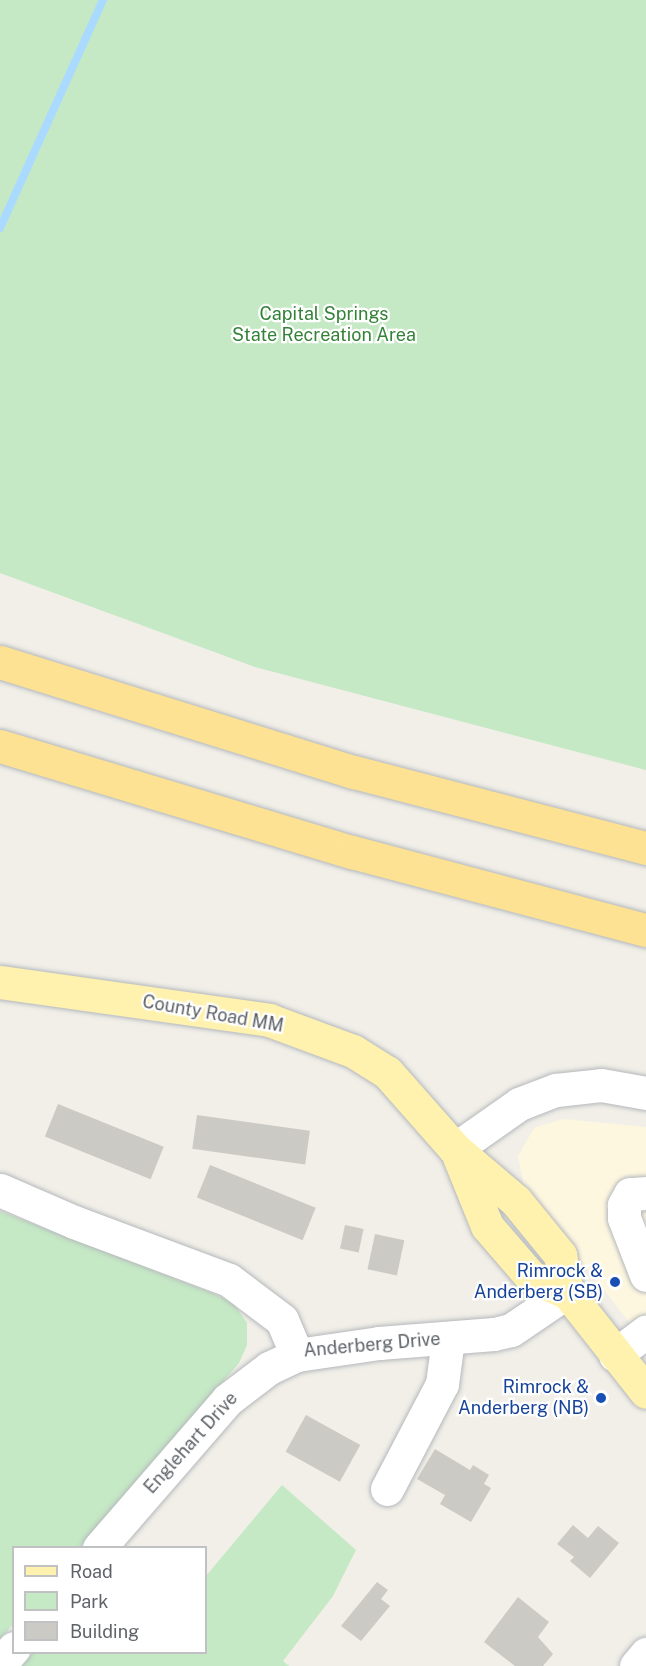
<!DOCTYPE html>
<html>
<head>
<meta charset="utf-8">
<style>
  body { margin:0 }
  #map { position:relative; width:646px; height:1666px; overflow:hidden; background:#f1efe8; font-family:"Public Sans",sans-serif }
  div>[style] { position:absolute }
  .commercial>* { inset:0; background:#fef7e0 }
  .green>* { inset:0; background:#c5e8c5 }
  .stream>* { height:8px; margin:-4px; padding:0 4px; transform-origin:4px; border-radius:4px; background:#aadaff }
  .building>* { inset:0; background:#cccac5; transform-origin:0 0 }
  .roads { filter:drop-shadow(0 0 2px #b5b8bc) drop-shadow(0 0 2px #b5b8bc) }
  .minor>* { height:33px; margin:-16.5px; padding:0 16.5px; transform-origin:16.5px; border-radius:16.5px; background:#fff }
  .major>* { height:33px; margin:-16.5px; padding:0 16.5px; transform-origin:16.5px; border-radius:16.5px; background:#fff2af }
  .highway>* { height:33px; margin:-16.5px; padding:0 16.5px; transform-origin:16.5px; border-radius:16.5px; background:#fde293 }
  .dots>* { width:16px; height:16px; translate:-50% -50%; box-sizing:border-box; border:3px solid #fff; border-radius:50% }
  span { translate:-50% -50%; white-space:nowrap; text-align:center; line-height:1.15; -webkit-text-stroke:4.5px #fff; paint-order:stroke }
  .park-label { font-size:18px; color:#348238 }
  .street-label { font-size:18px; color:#5f6368 }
  .transit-label { font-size:18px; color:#164399 }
  .right { translate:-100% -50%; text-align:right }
  .legend { position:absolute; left:12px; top:1546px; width:195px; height:108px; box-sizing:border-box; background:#fff; border:2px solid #bfc1c3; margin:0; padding:8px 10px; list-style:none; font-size:18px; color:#5f6368 }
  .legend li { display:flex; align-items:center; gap:12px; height:30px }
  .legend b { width:30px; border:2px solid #bfc1c3 }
</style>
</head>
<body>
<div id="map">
  <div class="commercial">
    <div style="clip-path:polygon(563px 1119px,646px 1127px,646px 1344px,524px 1187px,518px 1156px,534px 1128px)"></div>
  </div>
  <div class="green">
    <div style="clip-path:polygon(0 0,646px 0,646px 770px,255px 667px,0 573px)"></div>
    <div style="clip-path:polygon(0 1211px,212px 1293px,233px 1303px,247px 1323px,247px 1345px,239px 1363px,80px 1547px,14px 1548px,13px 1624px,0 1640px)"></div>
    <div style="clip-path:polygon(282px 1485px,356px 1550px,333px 1596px,283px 1661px,289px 1666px,22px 1666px,32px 1653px,206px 1652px,206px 1576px)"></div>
  </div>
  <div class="stream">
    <div style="left:0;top:228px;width:250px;rotate:-65.7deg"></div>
  </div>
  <div class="building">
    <div style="left:58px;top:1104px;width:114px;height:35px;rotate:22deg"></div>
    <div style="left:197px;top:1115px;width:114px;height:34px;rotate:8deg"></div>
    <div style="left:210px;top:1165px;width:114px;height:35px;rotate:22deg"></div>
    <div style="left:345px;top:1225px;width:19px;height:24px;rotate:12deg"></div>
    <div style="left:375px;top:1234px;width:30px;height:36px;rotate:12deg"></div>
    <div style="left:306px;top:1415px;width:62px;height:42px;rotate:29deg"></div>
    <div style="clip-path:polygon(435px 1449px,470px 1470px,473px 1465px,489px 1475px,484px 1484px,491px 1488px,471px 1522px,440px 1504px,445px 1495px,417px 1479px)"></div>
    <div style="clip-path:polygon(573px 1525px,588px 1538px,598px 1526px,619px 1543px,590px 1578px,570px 1561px,574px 1557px,557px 1544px)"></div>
    <div style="clip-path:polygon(377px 1582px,388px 1590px,381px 1599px,390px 1606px,361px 1641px,341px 1626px)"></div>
    <div style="clip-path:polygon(518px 1597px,549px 1622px,538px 1637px,553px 1654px,543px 1666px,515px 1666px,484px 1642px)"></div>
  </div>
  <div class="roads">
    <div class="minor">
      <div style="left:455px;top:1149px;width:78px;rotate:-35.1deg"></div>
      <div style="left:519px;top:1104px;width:40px;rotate:-21deg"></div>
      <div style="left:556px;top:1090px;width:45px;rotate:-6.3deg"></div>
      <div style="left:601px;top:1085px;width:46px;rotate:10.1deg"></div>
      <div style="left:0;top:1190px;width:81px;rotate:23.4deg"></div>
      <div style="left:74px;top:1222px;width:165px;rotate:20.5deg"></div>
      <div style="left:229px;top:1280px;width:66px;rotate:37deg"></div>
      <div style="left:282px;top:1320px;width:38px;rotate:67deg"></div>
      <div style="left:297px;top:1355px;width:83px;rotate:-8.3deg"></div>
      <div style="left:379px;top:1343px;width:115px;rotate:-4.5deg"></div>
      <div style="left:494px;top:1334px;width:17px;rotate:-13deg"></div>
      <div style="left:511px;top:1330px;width:68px;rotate:-34.2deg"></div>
      <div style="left:646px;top:1193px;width:16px;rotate:176deg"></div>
      <div style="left:630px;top:1194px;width:13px;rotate:119deg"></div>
      <div style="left:624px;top:1205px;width:13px;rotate:90deg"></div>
      <div style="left:624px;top:1218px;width:61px;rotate:68.9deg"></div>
      <div style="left:615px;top:1355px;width:39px;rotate:-37deg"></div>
      <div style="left:387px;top:1489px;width:119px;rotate:-62.4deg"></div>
      <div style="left:442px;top:1384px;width:45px;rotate:-82.4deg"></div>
      <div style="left:99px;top:1548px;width:196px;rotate:-49.1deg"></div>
      <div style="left:227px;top:1400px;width:53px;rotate:-37.3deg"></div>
      <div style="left:269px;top:1368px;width:31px;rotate:-25deg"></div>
      <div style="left:0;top:1664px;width:21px;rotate:-49deg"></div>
      <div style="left:636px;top:1666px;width:16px;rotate:-50deg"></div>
    </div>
    <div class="major">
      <div style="left:0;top:982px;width:272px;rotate:8deg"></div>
      <div style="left:269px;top:1020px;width:90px;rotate:20.3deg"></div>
      <div style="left:353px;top:1051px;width:40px;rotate:32deg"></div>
      <div style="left:387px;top:1072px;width:103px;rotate:48.6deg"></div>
      <div style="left:455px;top:1149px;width:80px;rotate:40.4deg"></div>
      <div style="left:516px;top:1201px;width:70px;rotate:50.8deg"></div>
      <div style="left:560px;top:1255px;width:38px;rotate:79deg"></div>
      <div style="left:567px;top:1292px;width:127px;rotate:51.7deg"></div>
      <div style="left:459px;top:1157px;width:74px;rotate:67.9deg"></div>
      <div style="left:487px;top:1226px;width:67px;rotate:49.2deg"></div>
      <div style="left:531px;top:1277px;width:39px;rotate:23deg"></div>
    </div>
    <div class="highway">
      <div style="left:0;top:662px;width:371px;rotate:17.3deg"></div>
      <div style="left:354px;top:772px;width:302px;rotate:14.6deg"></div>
      <div style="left:0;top:746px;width:368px;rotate:16.8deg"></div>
      <div style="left:352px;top:852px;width:304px;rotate:14.9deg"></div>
    </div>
  </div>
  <div class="dots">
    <div style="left:615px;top:1282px;background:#1a4fb4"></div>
    <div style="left:601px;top:1398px;background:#1a4fb4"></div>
  </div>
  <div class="park-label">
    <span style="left:324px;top:325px">Capital Springs<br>State Recreation Area</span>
  </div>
  <div class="street-label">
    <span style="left:213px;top:1014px;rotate:10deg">County Road MM</span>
    <span style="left:372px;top:1345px;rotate:-5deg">Anderberg Drive</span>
    <span style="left:191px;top:1443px;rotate:-48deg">Englehart Drive</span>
  </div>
  <div class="transit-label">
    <span class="right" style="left:603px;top:1282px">Rimrock &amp;<br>Anderberg (SB)</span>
    <span class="right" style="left:589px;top:1398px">Rimrock &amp;<br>Anderberg (NB)</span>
  </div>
  <ul class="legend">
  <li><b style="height:8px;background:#fff2af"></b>Road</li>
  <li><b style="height:16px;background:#c5e8c5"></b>Park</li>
  <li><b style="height:16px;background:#cccac5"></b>Building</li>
  </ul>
</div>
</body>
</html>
